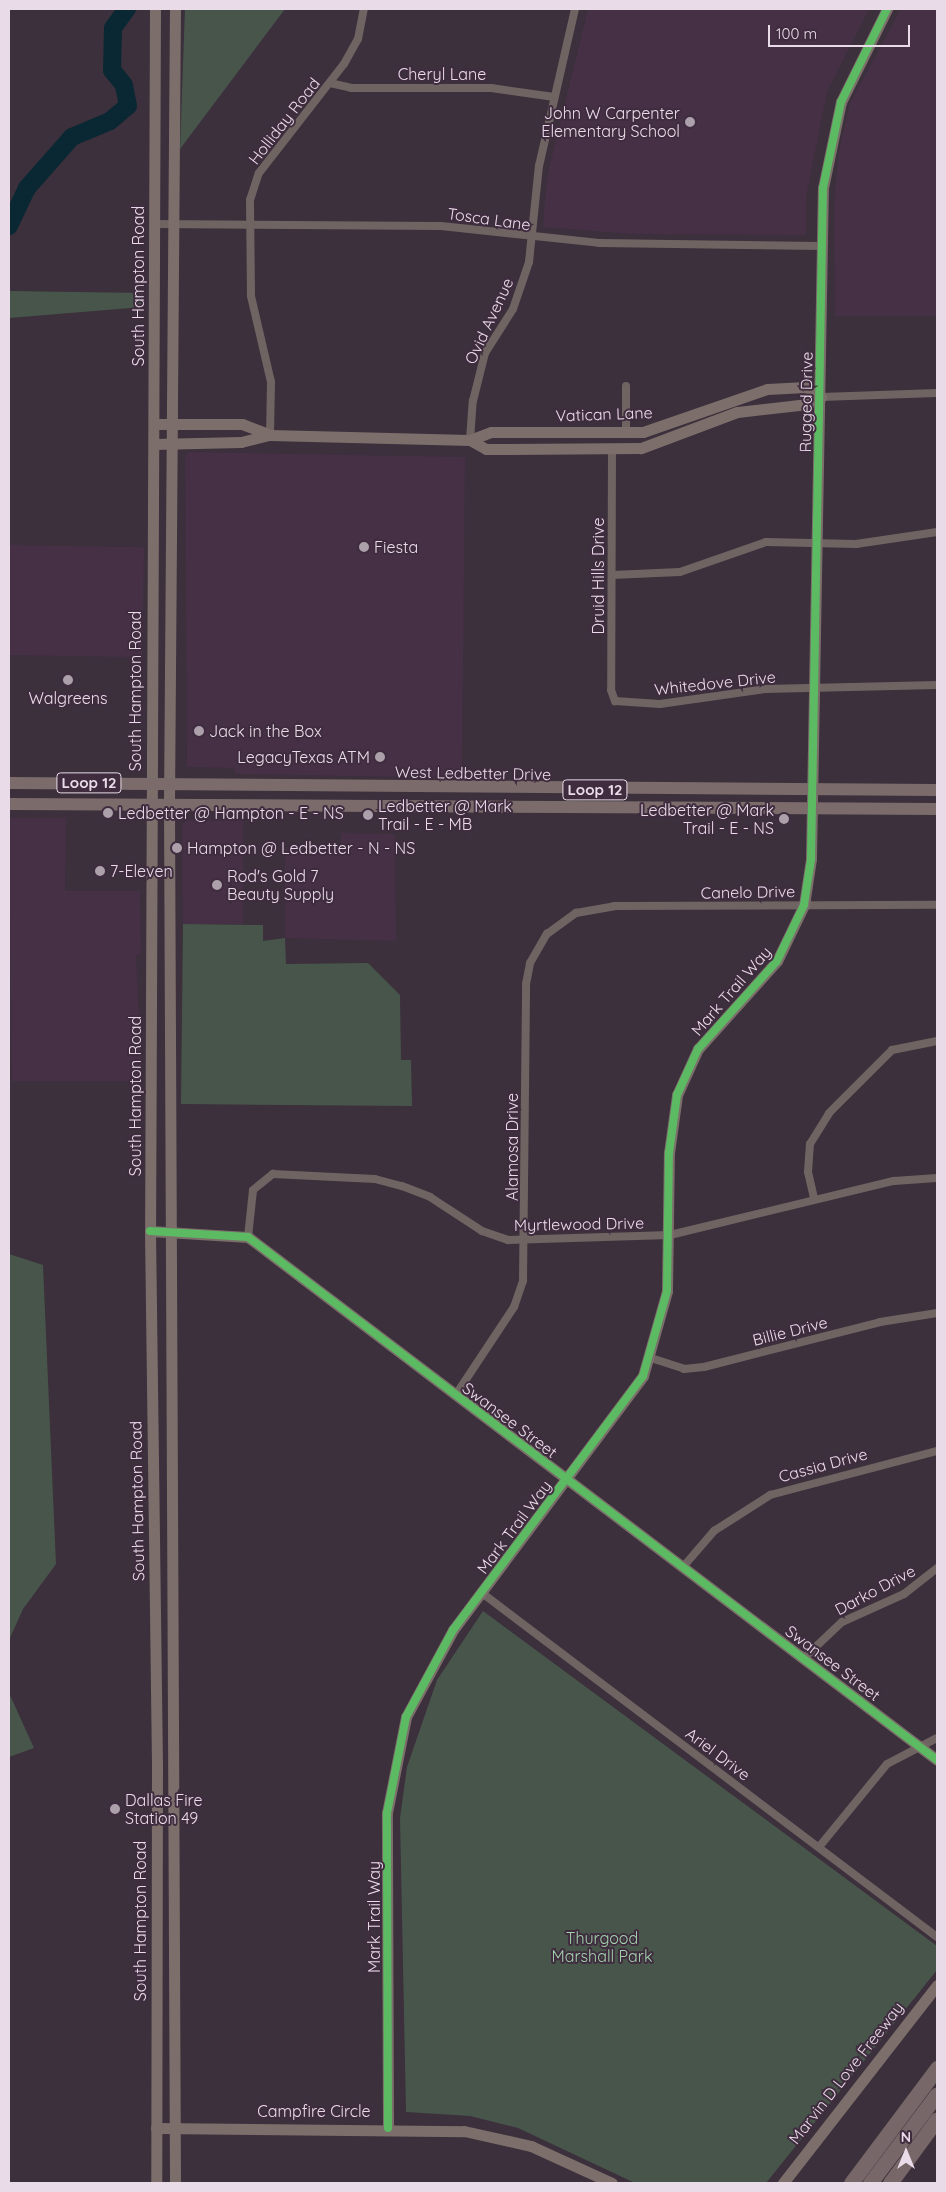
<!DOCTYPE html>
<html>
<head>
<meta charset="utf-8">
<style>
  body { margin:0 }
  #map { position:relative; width:946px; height:2192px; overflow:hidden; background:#3b303b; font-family:Quicksand,sans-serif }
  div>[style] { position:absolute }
  .built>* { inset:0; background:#463046; transform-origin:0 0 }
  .green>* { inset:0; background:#48554b }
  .river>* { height:18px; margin:-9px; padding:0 9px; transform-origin:9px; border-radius:9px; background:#0a2833 }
  .street>* { height:8px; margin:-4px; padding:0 4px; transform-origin:4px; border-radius:4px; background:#6f6462 }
  .secondary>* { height:11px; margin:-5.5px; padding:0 5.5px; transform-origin:5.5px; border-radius:5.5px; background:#7c6e6b }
  .primary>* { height:12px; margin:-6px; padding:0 6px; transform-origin:6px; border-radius:6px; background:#7b6c6b }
  .highway>* { height:15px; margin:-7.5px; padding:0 7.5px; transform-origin:7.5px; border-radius:7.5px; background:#776768 }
  .cycleway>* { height:8px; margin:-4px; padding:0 4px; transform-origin:4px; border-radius:4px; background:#5cba63 }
  .dots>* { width:14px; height:14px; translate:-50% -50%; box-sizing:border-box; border:2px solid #3f2c3f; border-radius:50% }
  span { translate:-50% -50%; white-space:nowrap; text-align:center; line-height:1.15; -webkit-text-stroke:4px #3f2c3f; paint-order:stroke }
  .shield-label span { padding:1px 4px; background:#3f2c3f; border:1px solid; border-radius:4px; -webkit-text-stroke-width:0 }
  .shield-label { font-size:15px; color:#e9dce8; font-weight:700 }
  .street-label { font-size:16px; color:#e9dce8 }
  .poi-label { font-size:16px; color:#e9dce8 }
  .right { translate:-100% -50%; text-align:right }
  .left { translate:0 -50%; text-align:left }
  .park-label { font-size:16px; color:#a3d3ac }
  .frame { position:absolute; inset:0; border:10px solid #e9dce8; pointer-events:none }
  .north { position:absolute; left:881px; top:2127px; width:50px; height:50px; -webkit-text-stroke:4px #3f2c3f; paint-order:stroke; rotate:0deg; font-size:14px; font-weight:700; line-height:20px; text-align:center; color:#e9dce8 }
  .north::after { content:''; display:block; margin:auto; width:18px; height:22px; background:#e9dce8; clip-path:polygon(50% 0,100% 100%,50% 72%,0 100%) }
  .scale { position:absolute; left:768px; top:25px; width:142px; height:22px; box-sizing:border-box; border:2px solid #e9dce8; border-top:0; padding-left:6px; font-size:15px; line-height:18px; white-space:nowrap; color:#e9dce8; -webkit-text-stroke:4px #3f2c3f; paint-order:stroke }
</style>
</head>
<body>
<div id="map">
  <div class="built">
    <div style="clip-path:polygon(588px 9px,869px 9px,827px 92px,806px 197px,806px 235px,633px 234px,543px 227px,547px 177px)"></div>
    <div style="clip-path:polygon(901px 9px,937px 9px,937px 316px,835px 316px,834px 206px,838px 155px,850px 103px)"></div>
    <div style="clip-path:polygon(189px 452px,465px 457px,462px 778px,235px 774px,234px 768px,187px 767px,185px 457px)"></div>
    <div style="left:9px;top:545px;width:135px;height:110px;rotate:1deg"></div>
    <div style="clip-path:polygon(9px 818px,66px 818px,65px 891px,140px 891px,141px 954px,136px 955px,142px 1081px,12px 1081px)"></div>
    <div style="clip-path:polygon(187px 820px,243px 821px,243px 924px,183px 924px,182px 825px)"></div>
    <div style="clip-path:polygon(341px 833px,395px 834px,396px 941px,285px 938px,285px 851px,337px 851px,341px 855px)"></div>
  </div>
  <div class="green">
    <div style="clip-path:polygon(185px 9px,285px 9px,180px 149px)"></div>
    <div style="clip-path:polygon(9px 291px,143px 293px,143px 307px,9px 318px)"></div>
    <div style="clip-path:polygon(183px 924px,263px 925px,263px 941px,285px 938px,286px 964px,368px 963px,400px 995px,401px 1060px,411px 1060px,412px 1106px,181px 1104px)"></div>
    <div style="clip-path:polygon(9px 1254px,43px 1265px,56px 1564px,23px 1609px,9px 1640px)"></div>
    <div style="clip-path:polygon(483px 1611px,937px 1946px,937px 1970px,766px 2183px,635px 2183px,518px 2128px,470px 2116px,406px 2112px,400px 1818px,407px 1767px,437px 1680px)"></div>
    <div style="clip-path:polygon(9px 1693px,34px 1748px,9px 1757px)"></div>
  </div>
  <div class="river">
    <div style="left:9px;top:226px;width:42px;rotate:-64.7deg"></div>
    <div style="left:27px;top:188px;width:68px;rotate:-48.6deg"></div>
    <div style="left:72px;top:137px;width:41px;rotate:-22.8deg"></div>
    <div style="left:110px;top:121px;width:23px;rotate:-40deg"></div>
    <div style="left:128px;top:106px;width:21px;rotate:-101deg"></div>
    <div style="left:124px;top:85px;width:19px;rotate:-129deg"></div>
    <div style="left:112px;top:70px;width:42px;rotate:-88.6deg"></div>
    <div style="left:113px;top:28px;width:24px;rotate:-54deg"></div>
  </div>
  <div class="street">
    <div style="left:330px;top:83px;width:22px;rotate:13deg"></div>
    <div style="left:351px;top:88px;width:140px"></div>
    <div style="left:491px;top:88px;width:64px;rotate:8.1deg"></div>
    <div style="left:155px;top:224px;width:286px;rotate:0.4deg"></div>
    <div style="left:441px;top:226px;width:159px;rotate:6.1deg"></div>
    <div style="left:599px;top:243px;width:221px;rotate:0.8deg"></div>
    <div style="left:626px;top:386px;width:46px;rotate:90deg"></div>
    <div style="left:821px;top:397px;width:116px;rotate:-2deg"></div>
    <div style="left:270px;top:435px;width:53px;rotate:-88.9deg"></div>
    <div style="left:271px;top:382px;width:88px;rotate:-103.1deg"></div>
    <div style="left:251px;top:296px;width:96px;rotate:-90.6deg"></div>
    <div style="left:250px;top:200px;width:28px;rotate:-72deg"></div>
    <div style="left:259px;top:173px;width:138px;rotate:-52.1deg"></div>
    <div style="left:344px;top:64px;width:29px;rotate:-61deg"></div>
    <div style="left:358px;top:39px;width:31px;rotate:-79deg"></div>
    <div style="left:470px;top:440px;width:39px;rotate:-86deg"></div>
    <div style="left:473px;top:401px;width:49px;rotate:-76deg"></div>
    <div style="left:485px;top:353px;width:52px;rotate:-57.5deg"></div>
    <div style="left:513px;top:309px;width:50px;rotate:-71.2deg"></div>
    <div style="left:529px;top:262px;width:97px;rotate:-84.1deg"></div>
    <div style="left:539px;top:166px;width:161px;rotate:-77.1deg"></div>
    <div style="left:612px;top:450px;width:240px;rotate:90.2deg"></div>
    <div style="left:611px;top:690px;width:12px;rotate:70deg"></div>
    <div style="left:615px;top:701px;width:45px;rotate:3.8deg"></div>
    <div style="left:660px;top:704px;width:106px;rotate:-8.1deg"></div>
    <div style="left:765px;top:689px;width:172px;rotate:-1.3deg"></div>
    <div style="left:612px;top:575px;width:68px;rotate:-2.5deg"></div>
    <div style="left:680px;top:572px;width:91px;rotate:-19.2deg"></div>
    <div style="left:766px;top:542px;width:90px;rotate:1.3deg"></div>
    <div style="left:856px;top:544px;width:82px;rotate:-8.4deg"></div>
    <div style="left:814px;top:1198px;width:27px;rotate:-103deg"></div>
    <div style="left:808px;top:1172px;width:28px;rotate:-86deg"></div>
    <div style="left:810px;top:1144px;width:36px;rotate:-58deg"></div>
    <div style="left:829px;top:1113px;width:89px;rotate:-45deg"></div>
    <div style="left:892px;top:1050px;width:46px;rotate:-11.3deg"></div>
    <div style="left:248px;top:1237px;width:47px;rotate:-83.9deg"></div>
    <div style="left:253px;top:1190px;width:26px;rotate:-39deg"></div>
    <div style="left:273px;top:1174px;width:102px;rotate:2.8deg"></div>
    <div style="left:375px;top:1179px;width:28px;rotate:15deg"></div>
    <div style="left:402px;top:1186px;width:30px;rotate:21deg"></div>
    <div style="left:430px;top:1197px;width:62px;rotate:33.2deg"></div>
    <div style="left:482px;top:1231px;width:28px;rotate:19deg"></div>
    <div style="left:508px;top:1240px;width:162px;rotate:-1.8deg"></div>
    <div style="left:670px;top:1235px;width:230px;rotate:-13.6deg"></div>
    <div style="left:894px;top:1181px;width:43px;rotate:-4deg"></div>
    <div style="left:651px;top:1358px;width:35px;rotate:18deg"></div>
    <div style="left:684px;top:1369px;width:20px;rotate:-6deg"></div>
    <div style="left:704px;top:1367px;width:182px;rotate:-14.3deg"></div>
    <div style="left:880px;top:1322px;width:58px;rotate:-9deg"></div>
    <div style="left:455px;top:1396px;width:107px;rotate:-56.5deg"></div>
    <div style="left:514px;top:1307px;width:28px;rotate:-71deg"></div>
    <div style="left:523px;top:1281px;width:297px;rotate:-89.4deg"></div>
    <div style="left:526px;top:984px;width:21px;rotate:-79deg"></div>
    <div style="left:530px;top:963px;width:34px;rotate:-60deg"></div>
    <div style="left:547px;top:934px;width:36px;rotate:-36deg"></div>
    <div style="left:576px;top:913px;width:39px;rotate:-10deg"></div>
    <div style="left:614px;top:906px;width:323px;rotate:-0.2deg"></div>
    <div style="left:683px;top:1567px;width:48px;rotate:-49.3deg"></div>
    <div style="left:714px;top:1531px;width:67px;rotate:-32.7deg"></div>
    <div style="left:770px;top:1495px;width:173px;rotate:-14.8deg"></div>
    <div style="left:482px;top:1593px;width:570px;rotate:37.09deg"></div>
    <div style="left:804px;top:1658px;width:52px;rotate:-43.5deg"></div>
    <div style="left:842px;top:1622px;width:68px;rotate:-24.3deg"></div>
    <div style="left:904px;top:1594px;width:42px;rotate:-38.2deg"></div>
    <div style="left:819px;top:1847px;width:107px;rotate:-50.7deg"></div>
    <div style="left:887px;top:1764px;width:56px;rotate:-27.5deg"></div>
  </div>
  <div class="secondary">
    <div style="left:155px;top:9px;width:1222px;rotate:90.23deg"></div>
    <div style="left:150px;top:1231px;width:535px;rotate:89.25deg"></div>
    <div style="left:157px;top:1766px;width:417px;rotate:90.1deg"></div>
    <div style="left:154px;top:424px;width:88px"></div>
    <div style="left:242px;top:424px;width:30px;rotate:21deg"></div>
    <div style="left:154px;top:444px;width:87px;rotate:-1.3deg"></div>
    <div style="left:241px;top:442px;width:30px;rotate:-14deg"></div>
    <div style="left:270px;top:435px;width:200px;rotate:1.4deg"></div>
    <div style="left:470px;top:440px;width:22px;rotate:-21deg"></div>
    <div style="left:491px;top:432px;width:152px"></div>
    <div style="left:643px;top:432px;width:131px;rotate:-19.1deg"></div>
    <div style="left:767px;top:389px;width:39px;rotate:-3deg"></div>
    <div style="left:806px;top:387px;width:18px;rotate:34deg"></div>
    <div style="left:821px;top:397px;width:15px;rotate:152deg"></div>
    <div style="left:808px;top:404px;width:71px;rotate:173.6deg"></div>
    <div style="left:737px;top:412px;width:103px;rotate:159.4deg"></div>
    <div style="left:641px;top:448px;width:155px;rotate:179.6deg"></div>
    <div style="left:486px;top:449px;width:18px;rotate:-151deg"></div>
    <div style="left:150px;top:1231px;width:98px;rotate:3.5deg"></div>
    <div style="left:248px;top:1237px;width:865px;rotate:37.2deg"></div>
    <div style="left:156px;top:2128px;width:308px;rotate:0.6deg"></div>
    <div style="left:464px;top:2131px;width:69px;rotate:12.6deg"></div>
    <div style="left:531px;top:2146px;width:89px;rotate:24.6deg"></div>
    <div style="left:388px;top:2128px;width:315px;rotate:-90.2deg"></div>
    <div style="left:387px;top:1813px;width:98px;rotate:-78.8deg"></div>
    <div style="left:406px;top:1717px;width:99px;rotate:-61.6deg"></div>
    <div style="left:453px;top:1630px;width:317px;rotate:-53.2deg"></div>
    <div style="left:643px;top:1376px;width:88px;rotate:-74.2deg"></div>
    <div style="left:667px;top:1291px;width:138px;rotate:-89.2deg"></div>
    <div style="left:669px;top:1153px;width:59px;rotate:-82.1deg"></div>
    <div style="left:677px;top:1095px;width:51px;rotate:-65.5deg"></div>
    <div style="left:698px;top:1049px;width:118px;rotate:-48.1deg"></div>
    <div style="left:777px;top:961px;width:62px;rotate:-64.3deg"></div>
    <div style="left:804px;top:905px;width:47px;rotate:-81.3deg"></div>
    <div style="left:811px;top:859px;width:671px;rotate:-88.98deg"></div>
    <div style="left:823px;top:188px;width:88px;rotate:-78.2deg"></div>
    <div style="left:841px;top:102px;width:104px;rotate:-63.7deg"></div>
    <div style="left:175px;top:2183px;width:1379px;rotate:-90.25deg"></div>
    <div style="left:169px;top:804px;width:795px;rotate:-89.57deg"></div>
    <div style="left:783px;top:2183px;width:251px;rotate:-52.1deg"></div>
  </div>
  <div class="primary">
    <div style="left:9px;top:783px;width:928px;rotate:0.43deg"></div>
    <div style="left:9px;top:804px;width:928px;rotate:0.31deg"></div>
  </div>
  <div class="highway">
    <div style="left:851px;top:2183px;width:144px;rotate:-53.2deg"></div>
    <div style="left:870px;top:2183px;width:111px;rotate:-53deg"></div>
    <div style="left:890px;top:2183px;width:79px;rotate:-53.7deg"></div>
  </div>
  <div class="cycleway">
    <div style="left:150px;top:1231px;width:98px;rotate:3.5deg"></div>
    <div style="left:248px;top:1237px;width:865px;rotate:37.2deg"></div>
    <div style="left:388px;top:2128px;width:315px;rotate:-90.2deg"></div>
    <div style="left:387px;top:1813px;width:98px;rotate:-78.8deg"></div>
    <div style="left:406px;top:1717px;width:99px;rotate:-61.6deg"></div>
    <div style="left:453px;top:1630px;width:317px;rotate:-53.2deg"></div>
    <div style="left:643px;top:1376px;width:88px;rotate:-74.2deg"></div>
    <div style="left:667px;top:1291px;width:138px;rotate:-89.2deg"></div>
    <div style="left:669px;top:1153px;width:59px;rotate:-82.1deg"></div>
    <div style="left:677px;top:1095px;width:51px;rotate:-65.5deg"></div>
    <div style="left:698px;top:1049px;width:118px;rotate:-48.1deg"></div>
    <div style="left:777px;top:961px;width:62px;rotate:-64.3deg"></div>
    <div style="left:804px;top:905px;width:47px;rotate:-81.3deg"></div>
    <div style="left:811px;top:859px;width:671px;rotate:-88.98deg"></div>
    <div style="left:823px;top:188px;width:88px;rotate:-78.2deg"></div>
    <div style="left:841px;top:102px;width:104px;rotate:-63.7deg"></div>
  </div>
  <div class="dots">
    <div style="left:690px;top:122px;background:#aca0ab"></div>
    <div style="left:364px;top:547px;background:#aca0ab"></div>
    <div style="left:68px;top:680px;background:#aca0ab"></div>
    <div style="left:199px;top:731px;background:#aca0ab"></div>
    <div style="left:380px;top:757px;background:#aca0ab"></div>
    <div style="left:108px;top:813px;background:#aca0ab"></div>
    <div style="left:368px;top:815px;background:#aca0ab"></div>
    <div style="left:784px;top:819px;background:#aca0ab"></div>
    <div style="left:177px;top:848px;background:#aca0ab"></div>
    <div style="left:100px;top:871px;background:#aca0ab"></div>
    <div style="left:217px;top:885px;background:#aca0ab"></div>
    <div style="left:115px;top:1809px;background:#aca0ab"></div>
  </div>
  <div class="shield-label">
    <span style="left:89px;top:783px">Loop 12</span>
    <span style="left:595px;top:790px">Loop 12</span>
  </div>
  <div class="street-label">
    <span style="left:442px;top:74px">Cheryl Lane</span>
    <span style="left:284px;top:121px;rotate:-52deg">Holliday Road</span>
    <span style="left:489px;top:219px;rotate:8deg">Tosca Lane</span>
    <span style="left:138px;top:286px;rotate:-90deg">South Hampton Road</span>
    <span style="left:489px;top:321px;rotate:-65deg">Ovid Avenue</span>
    <span style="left:806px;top:402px;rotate:-89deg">Rugged Drive</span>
    <span style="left:604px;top:414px;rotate:-2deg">Vatican Lane</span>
    <span style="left:598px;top:576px;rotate:-90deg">Druid Hills Drive</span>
    <span style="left:715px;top:683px;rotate:-6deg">Whitedove Drive</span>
    <span style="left:135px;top:691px;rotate:-90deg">South Hampton Road</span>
    <span style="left:473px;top:773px;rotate:1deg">West Ledbetter Drive</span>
    <span style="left:748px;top:892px;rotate:-1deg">Canelo Drive</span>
    <span style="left:731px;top:991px;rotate:-49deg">Mark Trail Way</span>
    <span style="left:135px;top:1096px;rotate:-90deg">South Hampton Road</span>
    <span style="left:512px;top:1147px;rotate:-90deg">Alamosa Drive</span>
    <span style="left:579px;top:1224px;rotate:-1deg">Myrtlewood Drive</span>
    <span style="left:790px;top:1331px;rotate:-14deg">Billie Drive</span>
    <span style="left:510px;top:1420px;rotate:37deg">Swansee Street</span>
    <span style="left:823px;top:1465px;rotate:-15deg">Cassia Drive</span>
    <span style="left:137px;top:1501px;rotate:-91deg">South Hampton Road</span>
    <span style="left:514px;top:1527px;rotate:-53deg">Mark Trail Way</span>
    <span style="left:875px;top:1590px;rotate:-28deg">Darko Drive</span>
    <span style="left:833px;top:1663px;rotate:37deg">Swansee Street</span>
    <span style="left:718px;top:1754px;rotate:37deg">Ariel Drive</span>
    <span style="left:374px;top:1917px;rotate:-90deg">Mark Trail Way</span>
    <span style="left:140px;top:1921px;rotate:-90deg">South Hampton Road</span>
    <span style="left:846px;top:2073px;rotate:-52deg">Marvin D Love Freeway</span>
    <span style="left:314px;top:2111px">Campfire Circle</span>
  </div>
  <div class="poi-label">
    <span class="right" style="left:680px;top:122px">John W Carpenter<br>Elementary School</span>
    <span class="left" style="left:374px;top:547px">Fiesta</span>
    <span style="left:68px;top:698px">Walgreens</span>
    <span class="left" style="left:209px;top:731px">Jack in the Box</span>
    <span class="right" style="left:370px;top:757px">LegacyTexas ATM</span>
    <span class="left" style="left:378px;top:815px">Ledbetter @ Mark<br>Trail - E - MB</span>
    <span class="right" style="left:774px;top:819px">Ledbetter @ Mark<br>Trail - E - NS</span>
    <span class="left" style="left:118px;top:813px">Ledbetter @ Hampton - E - NS</span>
    <span class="left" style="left:187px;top:848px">Hampton @ Ledbetter - N - NS</span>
    <span class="left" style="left:110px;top:871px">7-Eleven</span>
    <span class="left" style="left:227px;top:885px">Rod's Gold 7<br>Beauty Supply</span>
    <span class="left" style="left:125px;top:1809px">Dallas Fire<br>Station 49</span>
  </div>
  <div class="park-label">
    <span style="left:602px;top:1947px">Thurgood<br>Marshall Park</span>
  </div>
  <div class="frame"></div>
  <div class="north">N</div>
  <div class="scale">100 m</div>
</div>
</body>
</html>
